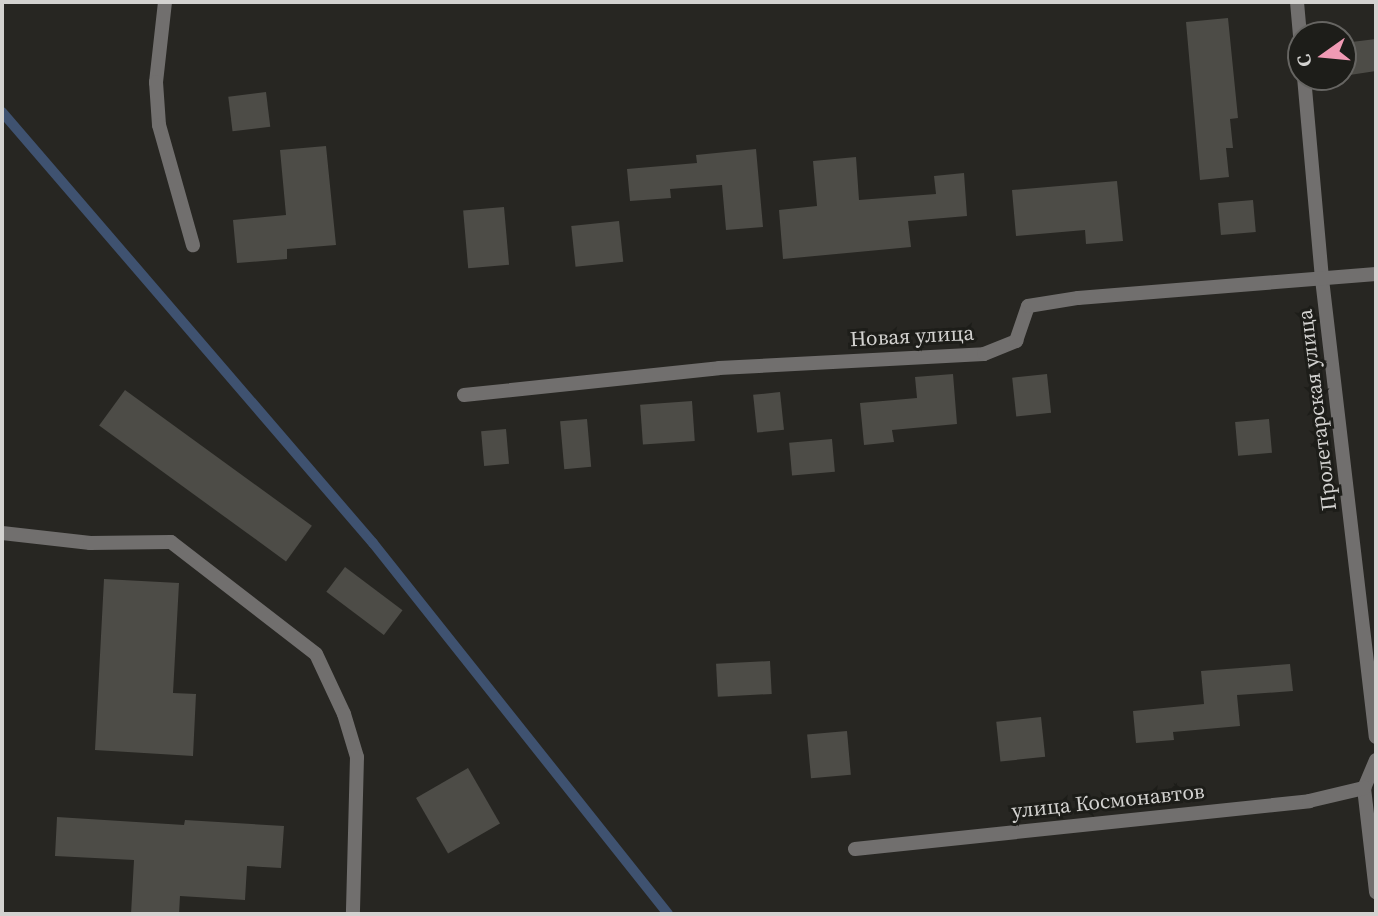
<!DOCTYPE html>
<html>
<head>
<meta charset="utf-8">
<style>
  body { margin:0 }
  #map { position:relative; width:1378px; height:916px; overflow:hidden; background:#272622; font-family:"Source Serif 4",serif }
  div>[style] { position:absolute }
  .stream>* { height:10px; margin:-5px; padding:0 5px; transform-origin:5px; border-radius:5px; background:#3f5270 }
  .building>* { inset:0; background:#4d4c47; transform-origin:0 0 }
  .service>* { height:14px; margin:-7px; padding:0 7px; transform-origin:7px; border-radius:7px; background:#716f6e }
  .minor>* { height:14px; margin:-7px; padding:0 7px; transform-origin:7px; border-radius:7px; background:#716f6e }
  span { translate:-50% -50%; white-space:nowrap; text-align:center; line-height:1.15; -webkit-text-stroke:6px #1d1d19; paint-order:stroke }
  .street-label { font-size:21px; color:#d3d2d0 }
  .frame { position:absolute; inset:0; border:4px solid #d3d2d0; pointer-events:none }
  .north { position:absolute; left:1287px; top:21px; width:70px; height:70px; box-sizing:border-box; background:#1d1d19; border:2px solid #666562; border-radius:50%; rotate:255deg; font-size:19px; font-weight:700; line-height:28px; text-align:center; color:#d3d2d0 }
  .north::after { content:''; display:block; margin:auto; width:24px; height:32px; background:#f09ab4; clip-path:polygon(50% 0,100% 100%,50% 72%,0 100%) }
</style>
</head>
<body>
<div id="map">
  <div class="stream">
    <div style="left:2px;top:112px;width:569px;rotate:49.28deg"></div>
    <div style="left:373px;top:543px;width:474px;rotate:51.5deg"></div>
  </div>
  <div class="building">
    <div style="clip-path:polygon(1228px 18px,1238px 118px,1230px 119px,1233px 148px,1226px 148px,1229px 177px,1200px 180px,1186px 22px)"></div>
    <div style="clip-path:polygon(1376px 39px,1376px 71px,1343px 76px,1343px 43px)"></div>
    <div style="left:266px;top:92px;width:35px;height:38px;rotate:83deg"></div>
    <div style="clip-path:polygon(326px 146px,336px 245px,287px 249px,287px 259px,237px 263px,233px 220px,286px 215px,280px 150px)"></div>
    <div style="clip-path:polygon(756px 149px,763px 227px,726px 230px,722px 185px,670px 189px,671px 198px,630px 201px,627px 169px,697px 163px,696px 155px)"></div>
    <div style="clip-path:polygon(856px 157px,859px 200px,936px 194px,934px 176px,964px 173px,967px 216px,908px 221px,911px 247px,783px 259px,779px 210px,817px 206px,813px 161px)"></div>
    <div style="clip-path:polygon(1117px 181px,1123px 241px,1086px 244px,1085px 230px,1016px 236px,1012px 190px)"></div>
    <div style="left:1253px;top:200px;width:32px;height:35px;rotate:85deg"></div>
    <div style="left:504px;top:207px;width:58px;height:41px;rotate:85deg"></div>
    <div style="left:619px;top:221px;width:41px;height:48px;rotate:84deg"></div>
    <div style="clip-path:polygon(953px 374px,957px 424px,892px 430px,894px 442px,864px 445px,860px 403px,917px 398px,915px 377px)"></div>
    <div style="left:1047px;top:374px;width:39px;height:35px;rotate:84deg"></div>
    <div style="left:125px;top:390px;width:231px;height:44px;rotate:36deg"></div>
    <div style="left:780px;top:392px;width:38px;height:27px;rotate:84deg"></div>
    <div style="left:692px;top:401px;width:40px;height:52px;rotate:86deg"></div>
    <div style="left:587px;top:419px;width:48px;height:27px;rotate:85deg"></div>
    <div style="left:1269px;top:419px;width:34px;height:34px;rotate:85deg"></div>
    <div style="left:506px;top:429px;width:35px;height:25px;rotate:85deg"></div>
    <div style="left:832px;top:439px;width:33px;height:43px;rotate:85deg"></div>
    <div style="left:345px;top:567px;width:72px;height:31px;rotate:37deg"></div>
    <div style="clip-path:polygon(104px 579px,179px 583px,173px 693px,196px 694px,193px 756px,95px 750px)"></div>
    <div style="left:770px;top:661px;width:33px;height:54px;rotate:87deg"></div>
    <div style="clip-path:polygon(1290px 664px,1293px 691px,1237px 695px,1240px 726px,1173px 732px,1174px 740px,1136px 743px,1133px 711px,1204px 704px,1201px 671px)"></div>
    <div style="left:1041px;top:717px;width:40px;height:45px;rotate:84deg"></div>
    <div style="left:847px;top:731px;width:44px;height:40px;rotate:85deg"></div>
    <div style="left:468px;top:768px;width:64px;height:60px;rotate:60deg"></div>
    <div style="clip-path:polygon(57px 817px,184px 825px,185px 820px,284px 826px,281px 868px,247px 866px,245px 900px,180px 896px,179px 914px,131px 914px,134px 860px,55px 856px)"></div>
  </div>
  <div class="service">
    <div style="left:165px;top:2px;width:81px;rotate:96.4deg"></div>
    <div style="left:156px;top:82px;width:43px;rotate:86deg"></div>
    <div style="left:159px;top:125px;width:125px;rotate:74.2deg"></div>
    <div style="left:2px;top:533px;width:89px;rotate:6.5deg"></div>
    <div style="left:90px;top:543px;width:81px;rotate:-0.7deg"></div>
    <div style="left:171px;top:542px;width:183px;rotate:37.7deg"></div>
    <div style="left:316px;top:654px;width:66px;rotate:65deg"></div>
    <div style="left:344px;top:714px;width:45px;rotate:73.2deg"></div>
    <div style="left:357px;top:757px;width:157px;rotate:91.5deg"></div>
  </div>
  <div class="minor">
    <div style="left:1297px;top:2px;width:45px;rotate:84.9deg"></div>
    <div style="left:1304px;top:77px;width:203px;rotate:84.9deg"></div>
    <div style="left:1322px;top:279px;width:461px;rotate:83.3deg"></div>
    <div style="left:464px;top:395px;width:256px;rotate:-6deg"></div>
    <div style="left:719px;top:368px;width:265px;rotate:-3deg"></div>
    <div style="left:984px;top:354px;width:35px;rotate:-22deg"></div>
    <div style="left:1016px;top:341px;width:37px;rotate:-71deg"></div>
    <div style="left:1028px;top:306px;width:51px;rotate:-9.1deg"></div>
    <div style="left:1078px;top:298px;width:299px;rotate:-4.6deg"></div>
    <div style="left:1376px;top:760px;width:30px;rotate:113deg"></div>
    <div style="left:1364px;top:788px;width:105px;rotate:83.4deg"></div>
    <div style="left:855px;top:849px;width:457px;rotate:-6deg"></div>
    <div style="left:1309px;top:801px;width:57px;rotate:-13.3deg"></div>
  </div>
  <div class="street-label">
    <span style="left:912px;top:336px;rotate:-3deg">Новая улица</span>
    <span style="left:1317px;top:410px;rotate:-97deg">Пролетарская улица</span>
    <span style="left:1108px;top:801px;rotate:-6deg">улица Космонавтов</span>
  </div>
  <div class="frame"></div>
  <div class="north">С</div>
</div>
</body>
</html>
